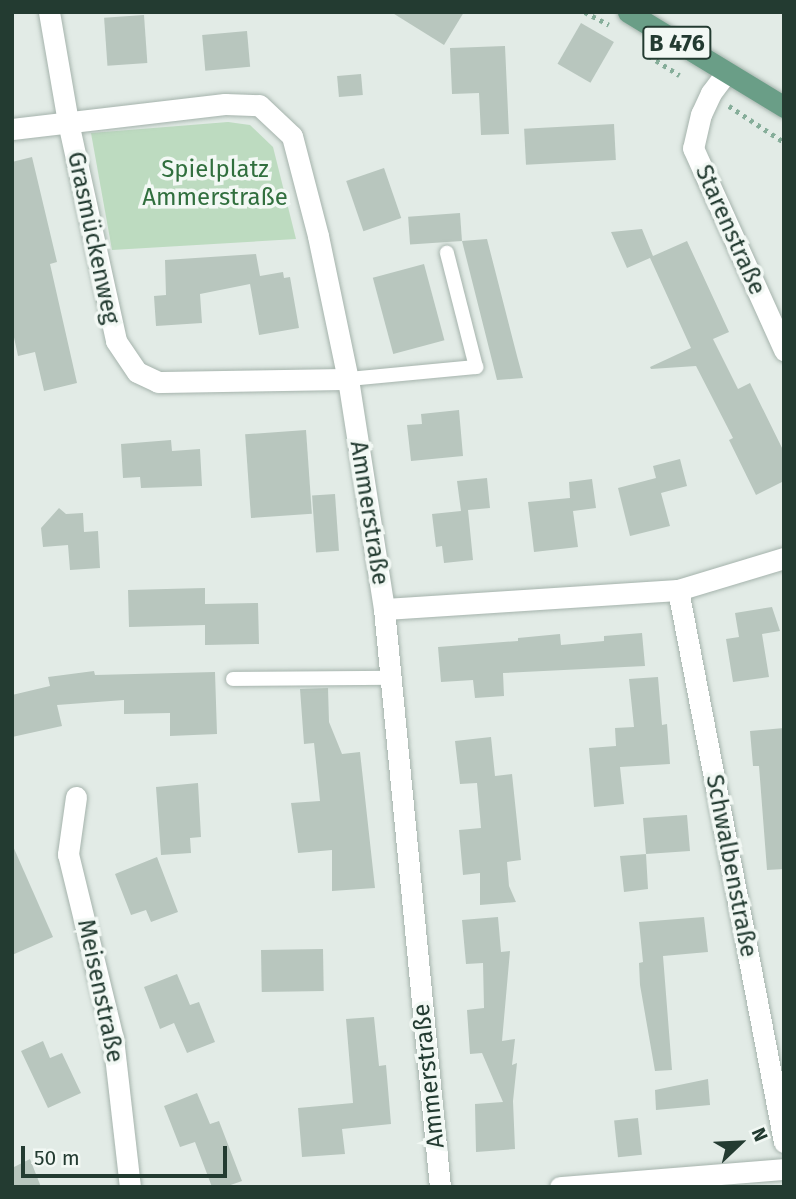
<!DOCTYPE html>
<html>
<head>
<meta charset="utf-8">
<style>
  body { margin:0 }
  #map { position:relative; width:796px; height:1199px; overflow:hidden; background:#e2ebe6; font-family:"Fira Sans",sans-serif }
  div>[style] { position:absolute }
  .green>* { inset:0; background:#bddbc0 }
  .building>* { inset:0; background:#b8c6be; transform-origin:0 0 }
  .path>* { height:4.5px; margin-top:-2.25px; transform-origin:0; background:repeating-linear-gradient(90deg,#85ad99 0 3.5px,transparent 0 8.5px) }
  .roads { filter:drop-shadow(0 0 2px #a5b3ac) drop-shadow(0 0 2px #a5b3ac) }
  .lane>* { height:14px; margin:-7px; padding:0 7px; transform-origin:7px; border-radius:7px; background:#fff }
  .street>* { height:21px; margin:-10.5px; padding:0 10.5px; transform-origin:10.5px; border-radius:10.5px; background:#fff }
  .primary>* { height:21px; margin:-10.5px; padding:0 10.5px; transform-origin:10.5px; border-radius:10.5px; background:#6a9e87 }
  span { translate:-50% -50%; white-space:nowrap; text-align:center; line-height:1.15; -webkit-text-stroke:7px #f2f8f4; paint-order:stroke }
  .shield-label span { padding:2px 5px; background:#f2f8f4; border:2px solid; border-radius:5px; -webkit-text-stroke-width:0 }
  .shield-label { font-size:23px; color:#233b31; font-weight:700 }
  .park-label { font-size:24px; color:#316f3e }
  .street-label { font-size:24px; color:#233b31 }
  .frame { position:absolute; inset:0; border:14px solid #233b31; pointer-events:none }
  .north { position:absolute; left:705px; top:1108px; width:70px; height:70px; -webkit-text-stroke:5px #f2f8f4; paint-order:stroke; rotate:67deg; font-size:19px; font-weight:700; line-height:28px; text-align:center; color:#233b31 }
  .north::after { content:''; display:block; margin:auto; width:24px; height:32px; background:#233b31; clip-path:polygon(50% 0,100% 100%,50% 72%,0 100%) }
  .scale { position:absolute; left:21px; top:1146px; width:206px; height:32px; box-sizing:border-box; border:4px solid #233b31; border-top:0; padding-left:9px; font-size:21px; line-height:24px; white-space:nowrap; color:#233b31; -webkit-text-stroke:5px #f2f8f4; paint-order:stroke }
</style>
</head>
<body>
<div id="map">
  <div class="green">
    <div style="clip-path:polygon(228px 122px,250px 125px,273px 147px,296px 239px,112px 250px,91px 133px)"></div>
  </div>
  <div class="building">
    <div style="clip-path:polygon(391px 12px,464px 12px,444px 45px)"></div>
    <div style="left:144px;top:15px;width:48px;height:40px;rotate:86deg"></div>
    <div style="left:581px;top:23px;width:38px;height:47px;rotate:30deg"></div>
    <div style="left:247px;top:31px;width:36px;height:45px;rotate:85deg"></div>
    <div style="clip-path:polygon(505px 46px,509px 134px,481px 135px,479px 93px,452px 94px,450px 48px)"></div>
    <div style="left:361px;top:74px;width:21px;height:24px;rotate:85deg"></div>
    <div style="left:614px;top:124px;width:36px;height:90px;rotate:87deg"></div>
    <div style="clip-path:polygon(32px 157px,57px 262px,50px 264px,77px 383px,44px 391px,35px 352px,18px 356px,12px 328px,12px 162px)"></div>
    <div style="left:384px;top:168px;width:53px;height:40px;rotate:71deg"></div>
    <div style="left:460px;top:213px;width:28px;height:52px;rotate:86deg"></div>
    <div style="clip-path:polygon(642px 229px,653px 256px,687px 241px,729px 332px,713px 339px,738px 389px,750px 383px,784px 452px,784px 481px,756px 495px,729px 440px,733px 438px,696px 366px,651px 369px,650px 367px,691px 348px,650px 258px,627px 268px,611px 232px)"></div>
    <div style="clip-path:polygon(487px 239px,517px 356px,523px 378px,497px 380px,462px 241px)"></div>
    <div style="clip-path:polygon(256px 254px,260px 276px,283px 272px,284px 278px,290px 277px,299px 328px,259px 335px,250px 284px,200px 294px,202px 323px,156px 326px,154px 296px,166px 295px,165px 260px)"></div>
    <div style="left:424px;top:264px;width:79px;height:53px;rotate:75deg"></div>
    <div style="clip-path:polygon(459px 410px,463px 456px,411px 461px,407px 425px,422px 424px,421px 414px)"></div>
    <div style="left:306px;top:430px;width:84px;height:61px;rotate:86deg"></div>
    <div style="clip-path:polygon(171px 440px,172px 451px,200px 449px,202px 486px,141px 488px,140px 477px,123px 478px,121px 444px)"></div>
    <div style="clip-path:polygon(680px 459px,687px 486px,661px 493px,670px 526px,630px 536px,618px 488px,656px 478px,653px 466px)"></div>
    <div style="clip-path:polygon(487px 478px,490px 508px,468px 510px,473px 560px,444px 563px,442px 546px,436px 547px,432px 514px,461px 511px,457px 481px)"></div>
    <div style="clip-path:polygon(592px 479px,596px 508px,573px 511px,578px 547px,534px 552px,528px 502px,570px 498px,569px 482px)"></div>
    <div style="left:335px;top:494px;width:57px;height:23px;rotate:86deg"></div>
    <div style="clip-path:polygon(59px 508px,66px 514px,83px 513px,84px 532px,98px 531px,100px 568px,70px 570px,68px 545px,43px 547px,41px 528px)"></div>
    <div style="clip-path:polygon(205px 588px,205px 604px,258px 603px,259px 644px,205px 645px,205px 625px,129px 627px,128px 590px)"></div>
    <div style="clip-path:polygon(772px 607px,780px 631px,762px 634px,769px 677px,733px 682px,726px 639px,739px 637px,735px 613px)"></div>
    <div style="clip-path:polygon(642px 633px,645px 666px,503px 673px,504px 696px,475px 698px,473px 680px,441px 682px,438px 647px,518px 641px,518px 638px,560px 634px,561px 645px,604px 641px,604px 636px)"></div>
    <div style="clip-path:polygon(94px 671px,95px 675px,215px 672px,217px 734px,170px 736px,170px 713px,124px 714px,124px 700px,57px 705px,62px 726px,12px 737px,12px 695px,50px 686px,48px 677px)"></div>
    <div style="clip-path:polygon(658px 677px,662px 725px,667px 724px,670px 764px,620px 767px,624px 804px,594px 807px,589px 748px,616px 746px,615px 728px,634px 727px,629px 679px)"></div>
    <div style="clip-path:polygon(328px 688px,329px 722px,342px 754px,360px 752px,375px 888px,332px 891px,332px 850px,298px 853px,291px 803px,320px 801px,314px 743px,304px 744px,300px 689px)"></div>
    <div style="clip-path:polygon(784px 728px,784px 869px,767px 870px,759px 766px,753px 766px,750px 731px)"></div>
    <div style="clip-path:polygon(491px 737px,495px 776px,512px 774px,521px 860px,507px 862px,509px 886px,516px 902px,480px 905px,480px 873px,463px 875px,459px 830px,481px 828px,477px 783px,460px 784px,455px 741px)"></div>
    <div style="clip-path:polygon(198px 783px,201px 837px,190px 838px,191px 853px,161px 855px,156px 787px)"></div>
    <div style="clip-path:polygon(687px 815px,690px 851px,646px 854px,648px 889px,624px 892px,620px 856px,646px 854px,643px 818px)"></div>
    <div style="clip-path:polygon(12px 844px,53px 937px,12px 955px)"></div>
    <div style="clip-path:polygon(157px 857px,178px 912px,151px 922px,146px 910px,131px 915px,115px 874px)"></div>
    <div style="clip-path:polygon(498px 917px,501px 952px,510px 951px,502px 1041px,515px 1039px,512px 1065px,517px 1063px,513px 1101px,515px 1149px,476px 1152px,475px 1104px,503px 1102px,482px 1053px,470px 1054px,467px 1010px,484px 1008px,483px 963px,466px 964px,462px 920px)"></div>
    <div style="clip-path:polygon(704px 917px,708px 952px,663px 956px,672px 1070px,655px 1071px,640px 985px,639px 963px,643px 962px,639px 922px)"></div>
    <div style="left:323px;top:949px;width:42px;height:62px;rotate:89deg"></div>
    <div style="clip-path:polygon(177px 974px,190px 1005px,199px 1002px,215px 1042px,187px 1053px,174px 1023px,160px 1029px,144px 987px)"></div>
    <div style="clip-path:polygon(374px 1017px,379px 1066px,386px 1065px,391px 1124px,342px 1129px,345px 1154px,302px 1157px,298px 1108px,353px 1103px,346px 1019px)"></div>
    <div style="clip-path:polygon(43px 1041px,50px 1058px,62px 1053px,81px 1093px,48px 1108px,21px 1051px)"></div>
    <div style="clip-path:polygon(708px 1079px,710px 1105px,656px 1110px,655px 1090px)"></div>
    <div style="clip-path:polygon(197px 1093px,210px 1124px,219px 1121px,242px 1181px,225px 1187px,212px 1187px,195px 1142px,180px 1147px,164px 1106px)"></div>
    <div style="left:638px;top:1118px;width:37px;height:24px;rotate:84deg"></div>
    <div style="clip-path:polygon(30px 1159px,41px 1187px,12px 1187px,12px 1168px)"></div>
  </div>
  <div class="path">
    <div style="left:585px;top:12px;width:27px;rotate:28deg"></div>
    <div style="left:649px;top:56px;width:36px;rotate:32deg"></div>
    <div style="left:729px;top:106px;width:66px;rotate:33.2deg"></div>
  </div>
  <div class="roads">
    <div class="lane">
      <div style="left:348px;top:379px;width:129px;rotate:-5.4deg"></div>
      <div style="left:476px;top:367px;width:118px;rotate:-104.3deg"></div>
      <div style="left:233px;top:679px;width:156px;rotate:-0.4deg"></div>
    </div>
    <div class="street">
      <div style="left:49px;top:12px;width:112px;rotate:80.2deg"></div>
      <div style="left:68px;top:122px;width:224px;rotate:77.6deg"></div>
      <div style="left:116px;top:341px;width:37px;rotate:56deg"></div>
      <div style="left:137px;top:372px;width:23px;rotate:25deg"></div>
      <div style="left:158px;top:382px;width:190px;rotate:-0.9deg"></div>
      <div style="left:726px;top:73px;width:25px;rotate:127deg"></div>
      <div style="left:711px;top:93px;width:23px;rotate:115deg"></div>
      <div style="left:701px;top:114px;width:35px;rotate:103deg"></div>
      <div style="left:693px;top:148px;width:222px;rotate:65.7deg"></div>
      <div style="left:12px;top:129px;width:214px;rotate:-6.7deg"></div>
      <div style="left:225px;top:104px;width:34px;rotate:2deg"></div>
      <div style="left:259px;top:105px;width:45px;rotate:43.2deg"></div>
      <div style="left:292px;top:136px;width:103px;rotate:75.4deg"></div>
      <div style="left:318px;top:236px;width:146px;rotate:78.2deg"></div>
      <div style="left:348px;top:379px;width:233px;rotate:81.1deg"></div>
      <div style="left:384px;top:609px;width:581px;rotate:84.47deg"></div>
      <div style="left:678px;top:590px;width:562px;rotate:79.13deg"></div>
      <div style="left:384px;top:609px;width:295px;rotate:-3.7deg"></div>
      <div style="left:678px;top:590px;width:111px;rotate:-16.8deg"></div>
      <div style="left:76px;top:797px;width:58px;rotate:98deg"></div>
      <div style="left:68px;top:854px;width:189px;rotate:76.3deg"></div>
      <div style="left:113px;top:1038px;width:150px;rotate:83.5deg"></div>
      <div style="left:560px;top:1187px;width:225px;rotate:-4.6deg"></div>
    </div>
    <div class="primary">
      <div style="left:628px;top:12px;width:183px;rotate:31.3deg"></div>
    </div>
  </div>
  <div class="shield-label">
    <span style="left:677px;top:43px">B 476</span>
  </div>
  <div class="park-label">
    <span style="left:215px;top:184px">Spielplatz<br>Ammerstraße</span>
  </div>
  <div class="street-label">
    <span style="left:730px;top:230px;rotate:66deg">Starenstraße</span>
    <span style="left:93px;top:238px;rotate:78deg">Grasmückenweg</span>
    <span style="left:369px;top:513px;rotate:81deg">Ammerstraße</span>
    <span style="left:731px;top:866px;rotate:79deg">Schwalbenstraße</span>
    <span style="left:100px;top:991px;rotate:78deg">Meisenstraße</span>
    <span style="left:429px;top:1076px;rotate:-96deg">Ammerstraße</span>
  </div>
  <div class="frame"></div>
  <div class="north">N</div>
  <div class="scale">50 m</div>
</div>
</body>
</html>
